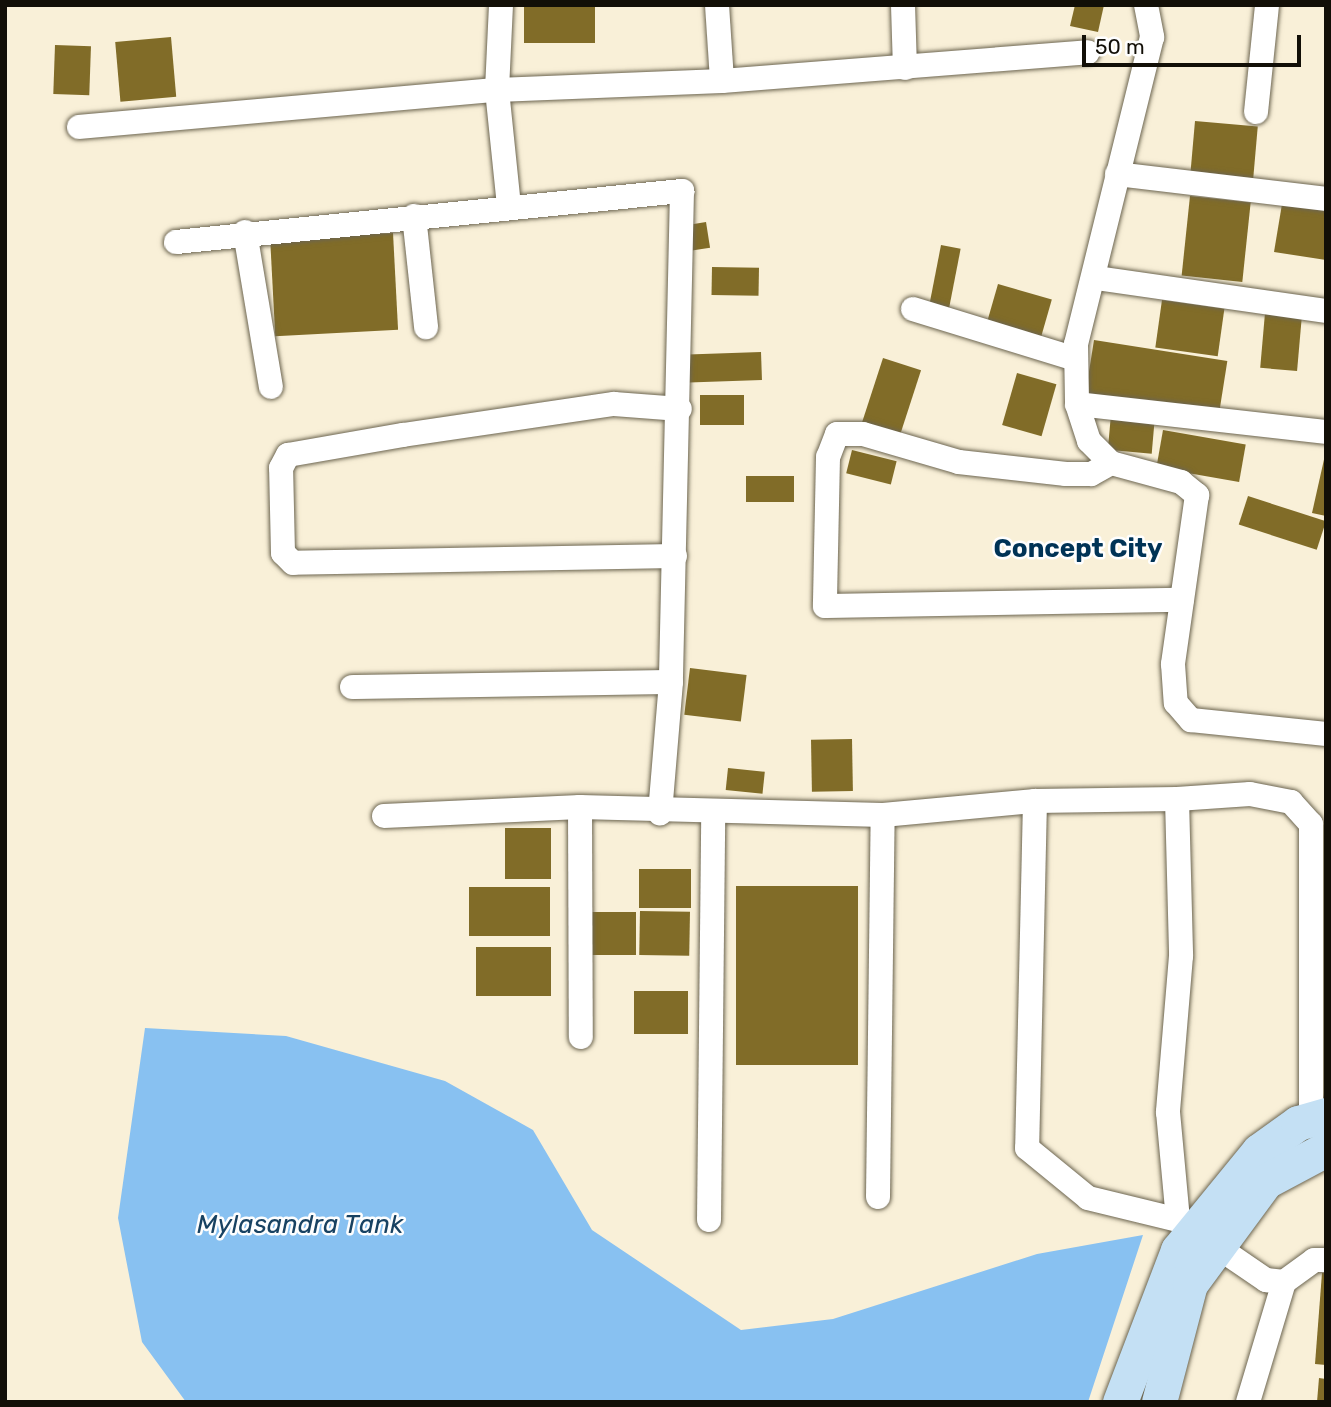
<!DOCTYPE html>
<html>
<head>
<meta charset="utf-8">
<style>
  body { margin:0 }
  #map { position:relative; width:1331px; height:1407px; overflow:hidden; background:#f9f0d8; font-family:Rubik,sans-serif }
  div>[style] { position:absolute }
  .water>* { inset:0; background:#88c1f1 }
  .building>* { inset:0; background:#816c28; transform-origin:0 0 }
  .roads { filter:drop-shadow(0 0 2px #6c6550) drop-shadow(0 0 2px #6c6550) }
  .minor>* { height:24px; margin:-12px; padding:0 12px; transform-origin:12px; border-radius:12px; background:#fff }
  .secondary>* { height:35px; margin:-17.5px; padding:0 17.5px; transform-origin:17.5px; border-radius:17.5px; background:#c4e0f4 }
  span { translate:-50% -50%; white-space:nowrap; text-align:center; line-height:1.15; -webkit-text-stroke:5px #fefefe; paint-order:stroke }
  .neighbourhood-label { font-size:26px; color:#003356; font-weight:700 }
  .water-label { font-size:26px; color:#184262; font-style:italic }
  .frame { position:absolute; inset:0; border:7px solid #120f07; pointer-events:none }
  .scale { position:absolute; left:1082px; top:35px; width:219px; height:32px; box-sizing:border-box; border:4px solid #120f07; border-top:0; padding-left:9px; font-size:21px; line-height:24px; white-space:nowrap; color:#120f07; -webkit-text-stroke:5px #fefefe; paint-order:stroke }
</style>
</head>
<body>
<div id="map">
  <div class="water">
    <div style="clip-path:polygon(145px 1028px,286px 1036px,445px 1081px,533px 1130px,592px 1230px,741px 1330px,833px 1319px,1037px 1254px,1143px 1235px,1088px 1402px,186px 1402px,142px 1342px,118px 1218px)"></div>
  </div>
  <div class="building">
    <div style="left:524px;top:5px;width:71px;height:38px"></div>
    <div style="clip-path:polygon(1075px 5px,1104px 5px,1098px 32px,1070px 26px)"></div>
    <div style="left:171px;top:37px;width:60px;height:56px;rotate:85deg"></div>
    <div style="left:55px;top:45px;width:36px;height:49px;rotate:2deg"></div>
    <div style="left:1195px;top:121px;width:63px;height:52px;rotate:5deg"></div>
    <div style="left:1190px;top:196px;width:61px;height:80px;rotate:6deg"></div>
    <div style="clip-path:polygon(1283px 198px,1326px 205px,1326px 260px,1274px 252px)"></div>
    <div style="left:706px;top:222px;width:26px;height:20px;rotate:81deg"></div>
    <div style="left:393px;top:233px;width:97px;height:123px;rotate:87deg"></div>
    <div style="left:941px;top:245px;width:20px;height:65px;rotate:11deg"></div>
    <div style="left:712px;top:267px;width:47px;height:28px;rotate:1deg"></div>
    <div style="left:998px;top:284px;width:56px;height:43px;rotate:16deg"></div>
    <div style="left:1162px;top:300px;width:63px;height:48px;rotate:8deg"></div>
    <div style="left:1265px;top:313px;width:37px;height:55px;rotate:5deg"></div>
    <div style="left:1094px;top:340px;width:135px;height:55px;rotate:9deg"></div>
    <div style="left:761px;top:352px;width:28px;height:73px;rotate:88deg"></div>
    <div style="left:883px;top:358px;width:40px;height:69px;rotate:18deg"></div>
    <div style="left:1017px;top:373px;width:41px;height:54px;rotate:16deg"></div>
    <div style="left:700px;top:395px;width:44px;height:30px"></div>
    <div style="left:1111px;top:414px;width:44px;height:36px;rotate:5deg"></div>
    <div style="left:1163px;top:430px;width:84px;height:38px;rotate:10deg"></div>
    <div style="left:852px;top:450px;width:46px;height:24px;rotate:14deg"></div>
    <div style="clip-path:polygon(1325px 455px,1326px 455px,1326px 516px,1312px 513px)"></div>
    <div style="left:746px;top:476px;width:48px;height:26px"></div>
    <div style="left:1248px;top:496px;width:82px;height:30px;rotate:18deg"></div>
    <div style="left:690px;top:668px;width:57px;height:47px;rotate:7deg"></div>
    <div style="left:852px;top:739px;width:52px;height:41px;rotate:89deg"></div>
    <div style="left:728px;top:768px;width:37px;height:22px;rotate:6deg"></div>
    <div style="left:505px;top:828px;width:46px;height:51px"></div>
    <div style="left:639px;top:869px;width:52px;height:39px"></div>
    <div style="left:736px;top:886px;width:122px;height:179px"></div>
    <div style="left:469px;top:887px;width:81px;height:49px"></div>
    <div style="left:640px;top:911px;width:50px;height:44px;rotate:1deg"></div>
    <div style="left:587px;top:912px;width:49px;height:43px"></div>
    <div style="left:476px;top:947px;width:75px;height:49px"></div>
    <div style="left:634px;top:991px;width:54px;height:43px"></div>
    <div style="clip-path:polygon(1322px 1273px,1326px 1273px,1326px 1365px,1315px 1364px)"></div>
    <div style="clip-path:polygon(1319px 1378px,1326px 1379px,1326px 1402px,1317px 1402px)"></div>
  </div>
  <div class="roads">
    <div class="minor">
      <div style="left:501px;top:5px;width:85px;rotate:92.7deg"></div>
      <div style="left:497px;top:90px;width:118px;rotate:84.1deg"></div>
      <div style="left:717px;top:5px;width:76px;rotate:86.2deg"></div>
      <div style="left:903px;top:5px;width:63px;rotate:88.2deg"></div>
      <div style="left:1146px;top:5px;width:33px;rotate:79deg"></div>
      <div style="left:1152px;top:37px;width:316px;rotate:103.9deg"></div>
      <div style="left:1076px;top:344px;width:60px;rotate:89deg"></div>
      <div style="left:1077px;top:404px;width:39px;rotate:72deg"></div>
      <div style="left:1089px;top:441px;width:31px;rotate:45deg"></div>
      <div style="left:1111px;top:463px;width:73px;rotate:15.2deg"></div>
      <div style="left:1181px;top:482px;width:21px;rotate:39deg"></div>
      <div style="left:1197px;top:495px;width:171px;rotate:98.1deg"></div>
      <div style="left:1173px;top:664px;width:39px;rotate:86deg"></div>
      <div style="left:1176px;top:703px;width:23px;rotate:49deg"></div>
      <div style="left:1191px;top:720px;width:136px;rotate:5.9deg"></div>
      <div style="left:1256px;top:112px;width:108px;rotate:-84.1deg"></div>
      <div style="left:79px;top:127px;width:420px;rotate:-5.1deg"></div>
      <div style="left:497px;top:90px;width:225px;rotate:-2.3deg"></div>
      <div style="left:722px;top:81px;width:367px;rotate:-4.5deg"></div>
      <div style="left:1117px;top:174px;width:210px;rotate:6.8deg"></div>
      <div style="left:414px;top:216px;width:112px;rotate:83.8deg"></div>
      <div style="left:245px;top:232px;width:157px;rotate:80.5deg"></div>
      <div style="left:176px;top:242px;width:509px;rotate:-5.76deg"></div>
      <div style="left:682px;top:191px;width:491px;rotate:91.3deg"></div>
      <div style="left:671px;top:682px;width:132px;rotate:94.8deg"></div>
      <div style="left:1097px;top:278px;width:231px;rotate:8.2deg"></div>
      <div style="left:913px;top:309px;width:170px;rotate:17.1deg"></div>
      <div style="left:1077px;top:404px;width:251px;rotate:6.4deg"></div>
      <div style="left:1111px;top:463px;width:23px;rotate:151deg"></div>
      <div style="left:1091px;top:474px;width:25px;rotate:180deg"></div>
      <div style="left:1066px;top:474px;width:108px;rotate:-173.6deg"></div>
      <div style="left:959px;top:462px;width:100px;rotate:-163.7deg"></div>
      <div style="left:863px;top:434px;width:26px;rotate:180deg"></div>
      <div style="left:837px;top:434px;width:25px;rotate:111deg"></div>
      <div style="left:828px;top:457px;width:149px;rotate:91.2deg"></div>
      <div style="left:825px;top:606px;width:357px;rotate:-1deg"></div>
      <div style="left:675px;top:556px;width:382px;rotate:179deg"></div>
      <div style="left:293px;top:563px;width:14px;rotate:-135deg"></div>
      <div style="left:283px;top:553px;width:85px;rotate:-91.3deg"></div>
      <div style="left:281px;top:468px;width:15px;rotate:-62deg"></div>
      <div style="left:288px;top:455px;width:117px;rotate:-9.9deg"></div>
      <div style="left:403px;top:435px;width:213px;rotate:-8.4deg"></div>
      <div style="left:614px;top:404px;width:66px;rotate:4.3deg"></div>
      <div style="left:352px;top:687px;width:319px;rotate:-0.9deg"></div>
      <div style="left:1177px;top:799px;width:73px;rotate:-3.9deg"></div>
      <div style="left:1250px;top:794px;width:42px;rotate:11deg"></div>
      <div style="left:1291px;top:802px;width:30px;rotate:48deg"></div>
      <div style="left:1311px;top:824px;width:295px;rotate:90deg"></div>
      <div style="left:1035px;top:801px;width:347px;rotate:91.3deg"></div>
      <div style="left:1027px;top:1148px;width:79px;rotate:39.3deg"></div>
      <div style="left:1088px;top:1198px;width:93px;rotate:13.7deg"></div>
      <div style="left:580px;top:807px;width:230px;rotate:89.8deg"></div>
      <div style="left:384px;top:816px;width:196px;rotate:-2.6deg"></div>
      <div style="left:580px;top:807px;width:303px;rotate:1.5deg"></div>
      <div style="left:883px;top:815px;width:153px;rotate:-5.3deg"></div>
      <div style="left:1035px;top:801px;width:142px;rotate:-0.8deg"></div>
      <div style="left:1177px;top:799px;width:157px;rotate:88.5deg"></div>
      <div style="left:1181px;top:956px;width:157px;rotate:94.8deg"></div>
      <div style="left:1168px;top:1112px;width:108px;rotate:84.7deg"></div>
      <div style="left:1178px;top:1220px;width:107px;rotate:34.3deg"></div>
      <div style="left:1266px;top:1280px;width:18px;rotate:6deg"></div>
      <div style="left:878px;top:1197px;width:382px;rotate:-89.3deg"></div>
      <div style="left:709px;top:1220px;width:407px;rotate:-89.4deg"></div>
      <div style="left:1248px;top:1402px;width:125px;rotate:-73.3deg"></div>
      <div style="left:1284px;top:1282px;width:37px;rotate:-36deg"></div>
      <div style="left:1314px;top:1260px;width:12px"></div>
    </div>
    <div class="secondary">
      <div style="left:1120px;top:1402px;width:163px;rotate:-69.1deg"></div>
      <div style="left:1178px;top:1250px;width:128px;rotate:-50.7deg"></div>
      <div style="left:1259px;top:1151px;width:48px;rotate:-35.7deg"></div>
      <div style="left:1298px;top:1123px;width:29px;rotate:-16deg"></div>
      <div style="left:1159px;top:1402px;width:122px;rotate:-75.3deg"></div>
      <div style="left:1190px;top:1284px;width:128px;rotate:-53.6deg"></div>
      <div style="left:1266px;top:1181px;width:68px;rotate:-28.1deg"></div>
    </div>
  </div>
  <div class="neighbourhood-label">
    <span style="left:1078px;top:549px">Concept City</span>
  </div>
  <div class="water-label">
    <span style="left:300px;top:1225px">Mylasandra Tank</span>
  </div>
  <div class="frame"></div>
  <div class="scale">50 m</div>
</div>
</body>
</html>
